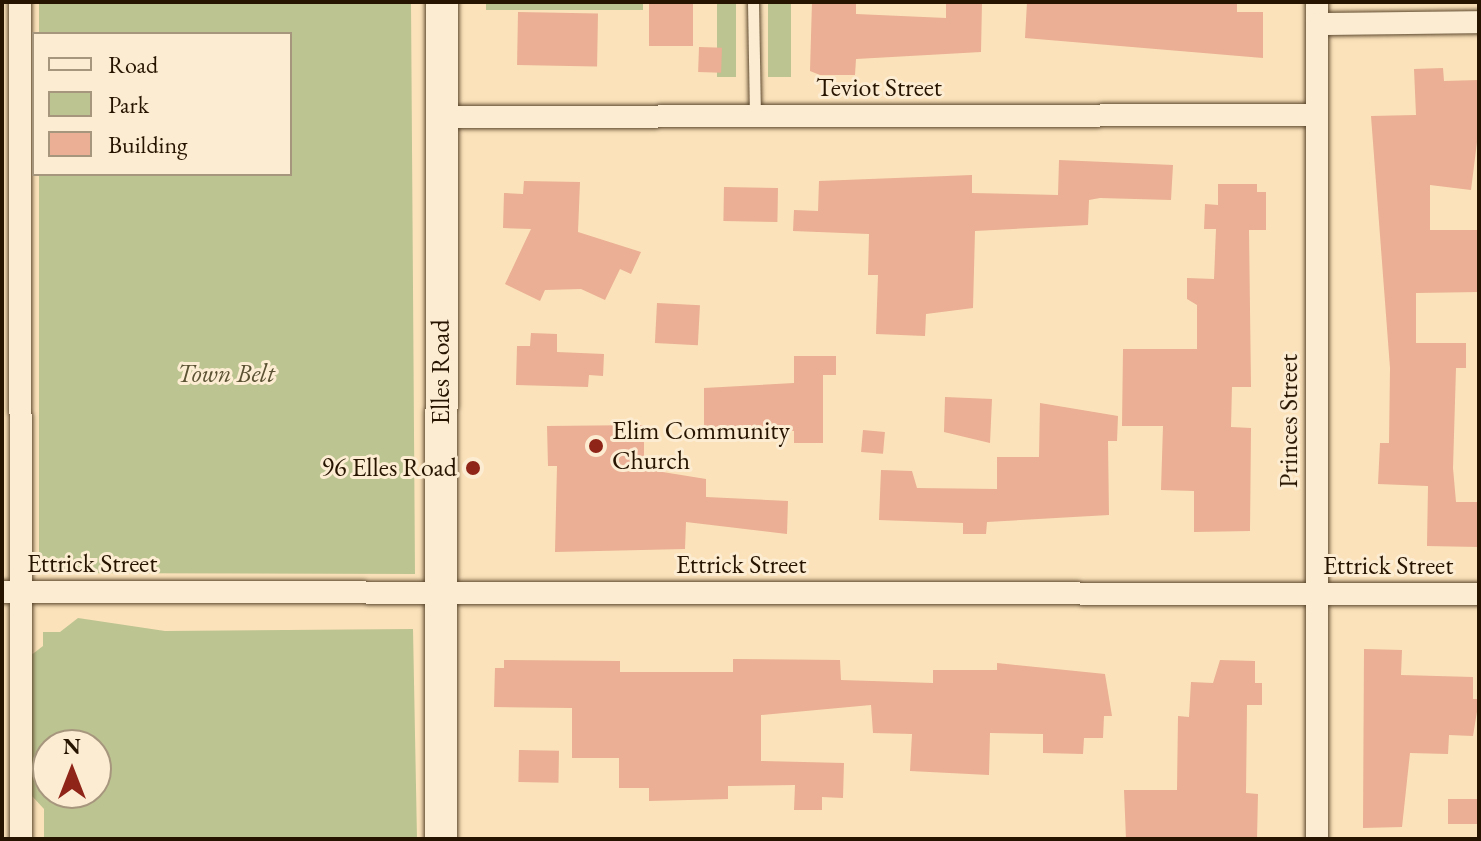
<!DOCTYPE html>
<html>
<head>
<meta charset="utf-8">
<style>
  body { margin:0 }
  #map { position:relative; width:1481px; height:841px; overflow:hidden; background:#fbe2ba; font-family:"EB Garamond",serif }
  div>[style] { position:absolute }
  .green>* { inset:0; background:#bcc491; transform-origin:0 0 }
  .building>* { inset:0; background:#eaaf94; transform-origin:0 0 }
  .roads { filter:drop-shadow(0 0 2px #5c482e) drop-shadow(0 0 2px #5c482e) }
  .service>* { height:11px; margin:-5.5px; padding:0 5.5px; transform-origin:5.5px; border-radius:5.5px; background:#fcecd2 }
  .minor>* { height:22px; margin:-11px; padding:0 11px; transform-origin:11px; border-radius:11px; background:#fcecd2 }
  .secondary>* { height:32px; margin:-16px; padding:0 16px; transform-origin:16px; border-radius:16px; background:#fcecd2 }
  .dots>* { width:22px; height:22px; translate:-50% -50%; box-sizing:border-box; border:4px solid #fcecd2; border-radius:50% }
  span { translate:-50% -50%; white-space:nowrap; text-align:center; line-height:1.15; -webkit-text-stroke:6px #fcecd2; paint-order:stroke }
  .street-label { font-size:26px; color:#271400 }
  .park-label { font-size:26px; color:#5b5233; font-style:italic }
  .poi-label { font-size:26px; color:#271400 }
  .left { translate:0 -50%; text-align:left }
  .right { translate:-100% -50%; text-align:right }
  .frame { position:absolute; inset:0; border:4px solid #271400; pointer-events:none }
  .legend { position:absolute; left:32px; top:32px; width:260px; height:144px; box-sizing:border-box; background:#fcecd2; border:2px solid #a7967e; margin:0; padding:10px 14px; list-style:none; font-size:24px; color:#271400 }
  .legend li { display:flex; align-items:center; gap:16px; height:40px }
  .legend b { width:40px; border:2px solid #a7967e }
  .north { position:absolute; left:32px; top:729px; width:80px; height:80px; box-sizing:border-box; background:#fcecd2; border:2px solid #a7967e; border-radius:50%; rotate:0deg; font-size:22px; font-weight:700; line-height:32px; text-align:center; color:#271400 }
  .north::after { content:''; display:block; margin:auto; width:28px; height:36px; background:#8f2418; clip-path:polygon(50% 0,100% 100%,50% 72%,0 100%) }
</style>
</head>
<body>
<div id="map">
  <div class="green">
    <div style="clip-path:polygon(39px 2px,411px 2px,415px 574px,39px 573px,39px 174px,290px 174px,290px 34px,39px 34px)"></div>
    <div style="left:486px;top:2px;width:157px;height:8px"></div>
    <div style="left:717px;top:2px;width:19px;height:75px"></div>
    <div style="left:768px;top:2px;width:23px;height:75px"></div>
    <div style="clip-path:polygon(evenodd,78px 618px,165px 631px,413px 629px,417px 839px,44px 839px,44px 809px,32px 796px,30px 656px,43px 646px,43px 632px,60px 632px,78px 618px,48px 745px,96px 745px,96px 793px,48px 793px,48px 745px)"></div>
  </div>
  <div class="building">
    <div style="left:649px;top:2px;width:44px;height:44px"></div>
    <div style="clip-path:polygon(812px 2px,856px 2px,856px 14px,946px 18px,946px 2px,982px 2px,981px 52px,856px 59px,855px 75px,820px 75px,810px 71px)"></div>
    <div style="clip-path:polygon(1027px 2px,1237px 2px,1237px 12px,1263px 12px,1263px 58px,1025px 38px)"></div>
    <div style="left:518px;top:12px;width:80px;height:53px;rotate:1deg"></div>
    <div style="left:699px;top:47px;width:23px;height:25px;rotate:2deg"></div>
    <div style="clip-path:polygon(1443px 68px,1444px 81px,1479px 80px,1479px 126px,1471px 190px,1430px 185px,1430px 230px,1479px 230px,1479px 292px,1416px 293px,1416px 343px,1466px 343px,1466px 368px,1456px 368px,1453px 468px,1456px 502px,1479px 502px,1479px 547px,1427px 546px,1428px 486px,1378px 484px,1380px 443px,1389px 443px,1390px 368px,1371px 116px,1416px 115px,1414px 69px)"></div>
    <div style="clip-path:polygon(1059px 160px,1173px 165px,1171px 200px,1100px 198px,1089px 200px,1088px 225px,975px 231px,973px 308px,926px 314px,925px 336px,876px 334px,878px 275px,868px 275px,869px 234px,793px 231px,794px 210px,818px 211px,819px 181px,972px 175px,972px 193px,1058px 195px)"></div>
    <div style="clip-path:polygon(524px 181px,580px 182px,578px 232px,641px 252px,631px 274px,620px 269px,605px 300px,581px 289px,545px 290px,540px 301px,505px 284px,531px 229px,503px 228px,504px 193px,523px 194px)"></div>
    <div style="clip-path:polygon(1218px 184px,1257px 184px,1257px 192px,1266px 192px,1266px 230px,1249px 230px,1251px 387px,1232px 387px,1231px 427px,1251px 428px,1250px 531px,1194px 532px,1194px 491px,1161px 490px,1163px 426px,1122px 426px,1123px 349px,1197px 349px,1197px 305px,1187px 299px,1187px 278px,1214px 279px,1216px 229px,1204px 229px,1205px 204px,1218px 205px)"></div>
    <div style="left:724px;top:187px;width:54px;height:34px;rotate:1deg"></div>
    <div style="left:657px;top:303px;width:43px;height:40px;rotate:3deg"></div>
    <div style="clip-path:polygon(531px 333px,557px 334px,557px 352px,604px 354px,603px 376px,589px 375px,588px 387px,516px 385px,517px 346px,530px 346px)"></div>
    <div style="clip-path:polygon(794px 356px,836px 356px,836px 375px,823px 375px,823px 443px,794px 443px,794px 431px,704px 429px,704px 388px,794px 383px)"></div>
    <div style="clip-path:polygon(945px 397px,992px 399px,990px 443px,944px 432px)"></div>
    <div style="clip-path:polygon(1040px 403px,1118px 416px,1117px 441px,1108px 441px,1109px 515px,987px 522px,986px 534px,963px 534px,963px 523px,879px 520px,881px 470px,912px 471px,917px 488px,997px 489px,997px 457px,1039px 457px)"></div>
    <div style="clip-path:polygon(644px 425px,644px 469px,706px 479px,706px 497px,788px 501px,787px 534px,686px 522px,685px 549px,555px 552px,557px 466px,548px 466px,547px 426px)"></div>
    <div style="left:863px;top:430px;width:22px;height:22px;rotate:5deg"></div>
    <div style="clip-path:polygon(1364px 649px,1402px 650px,1401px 675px,1473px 677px,1473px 699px,1479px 699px,1473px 736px,1449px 735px,1448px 754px,1410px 753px,1402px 827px,1363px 828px)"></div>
    <div style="clip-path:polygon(733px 659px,840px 660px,841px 680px,933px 683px,933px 670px,997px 670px,997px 663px,1105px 674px,1112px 716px,1104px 716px,1103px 738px,1084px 738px,1083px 754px,1043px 753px,1043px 734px,990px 733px,989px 775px,910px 771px,912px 734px,873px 733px,871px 705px,761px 715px,761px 761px,844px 763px,843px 798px,822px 797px,822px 810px,794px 810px,795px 785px,728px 786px,728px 799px,649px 801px,649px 788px,619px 788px,619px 758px,572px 758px,572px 708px,494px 707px,495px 668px,504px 668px,504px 660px,620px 661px,620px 672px,733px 672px)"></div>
    <div style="clip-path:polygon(1220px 660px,1255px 661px,1255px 683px,1262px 683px,1262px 705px,1247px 705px,1246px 793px,1258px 794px,1257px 839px,1126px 839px,1124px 790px,1177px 790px,1178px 716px,1189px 717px,1191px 682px,1213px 683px)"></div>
    <div style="left:519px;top:750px;width:40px;height:32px;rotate:1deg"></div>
    <div style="left:1448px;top:799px;width:31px;height:25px"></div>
  </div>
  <div class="roads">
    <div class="service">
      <div style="left:753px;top:2px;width:115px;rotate:89deg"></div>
    </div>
    <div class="minor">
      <div style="left:20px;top:2px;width:837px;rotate:89.93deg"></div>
      <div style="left:1317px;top:2px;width:837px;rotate:90deg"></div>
      <div style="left:1317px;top:24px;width:162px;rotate:-0.7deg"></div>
      <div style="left:441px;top:117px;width:876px;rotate:-0.13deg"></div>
      <div style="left:2px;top:592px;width:1477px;rotate:0.08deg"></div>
    </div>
    <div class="secondary">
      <div style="left:441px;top:839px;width:837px;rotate:-89.93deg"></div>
    </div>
  </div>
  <div class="dots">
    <div style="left:596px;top:446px;background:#8f2418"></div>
    <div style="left:473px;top:468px;background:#8f2418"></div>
  </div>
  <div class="street-label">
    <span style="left:879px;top:88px">Teviot Street</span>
    <span style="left:441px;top:372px;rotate:-90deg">Elles Road</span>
    <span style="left:1289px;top:421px;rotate:-90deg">Princes Street</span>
    <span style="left:92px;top:564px">Ettrick Street</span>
    <span style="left:741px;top:565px">Ettrick Street</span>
    <span style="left:1388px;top:566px">Ettrick Street</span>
  </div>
  <div class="park-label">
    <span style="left:226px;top:374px">Town Belt</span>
  </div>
  <div class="poi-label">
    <span class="left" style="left:612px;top:446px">Elim Community<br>Church</span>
    <span class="right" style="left:457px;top:468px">96 Elles Road</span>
  </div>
  <div class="frame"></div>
  <ul class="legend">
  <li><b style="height:10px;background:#fcecd2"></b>Road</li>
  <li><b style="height:22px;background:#bcc491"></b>Park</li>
  <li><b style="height:22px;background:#eaaf94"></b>Building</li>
  </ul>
  <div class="north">N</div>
</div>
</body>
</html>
